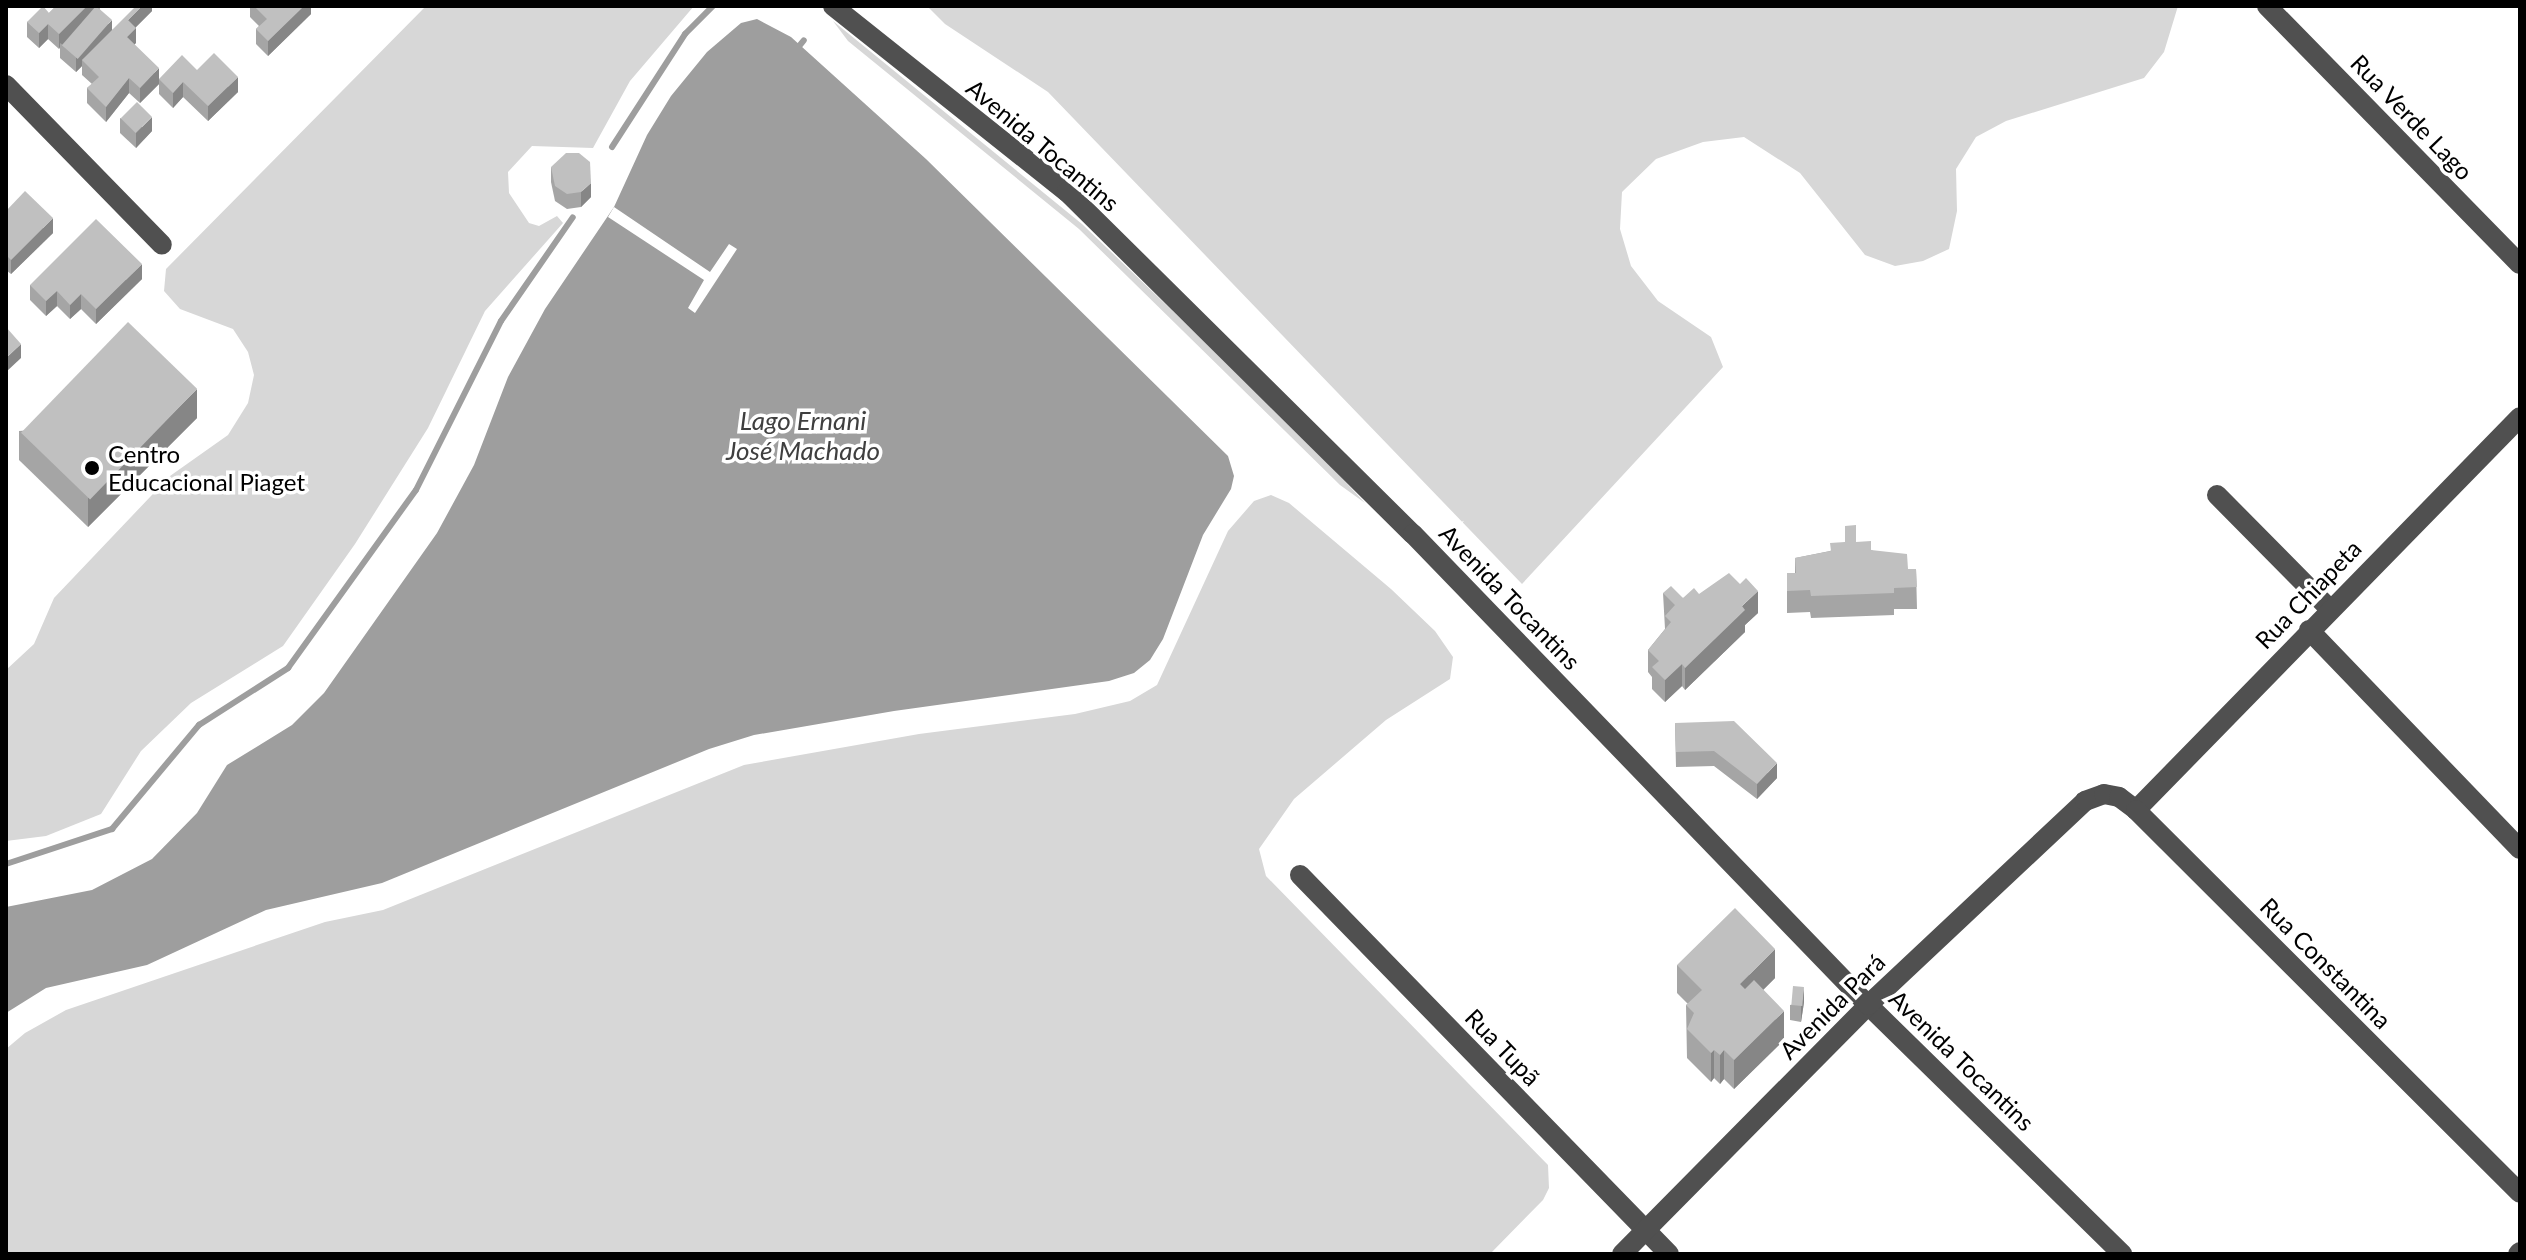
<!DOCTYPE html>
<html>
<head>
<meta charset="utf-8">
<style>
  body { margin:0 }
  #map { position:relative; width:2526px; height:1260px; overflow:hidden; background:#fff; font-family:Lato,sans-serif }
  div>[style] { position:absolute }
  .green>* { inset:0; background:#d7d7d7 }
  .water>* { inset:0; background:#9e9e9e }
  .pier>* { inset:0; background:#fff }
  .stream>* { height:6px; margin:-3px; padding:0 3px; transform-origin:3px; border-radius:3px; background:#9e9e9e }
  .minor>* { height:20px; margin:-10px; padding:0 10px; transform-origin:10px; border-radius:10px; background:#505050 }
  .wall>* { inset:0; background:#a5a5a5 }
  .shaded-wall>* { inset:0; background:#868686 }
  .building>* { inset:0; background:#c0c0c0; transform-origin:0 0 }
  .dots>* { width:22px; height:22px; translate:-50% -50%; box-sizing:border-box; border:4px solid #fff; border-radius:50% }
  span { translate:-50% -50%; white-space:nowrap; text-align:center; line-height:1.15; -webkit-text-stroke:7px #fff; paint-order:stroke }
  .street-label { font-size:24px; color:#000 }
  .poi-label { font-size:24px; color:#000 }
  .left { translate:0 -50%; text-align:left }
  .water-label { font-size:26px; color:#3f3f3f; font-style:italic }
  .frame { position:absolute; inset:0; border:8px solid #000; pointer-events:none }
</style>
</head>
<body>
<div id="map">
  <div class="green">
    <div style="clip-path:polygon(426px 6px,694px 6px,630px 81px,593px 148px,532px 146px,508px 172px,509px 193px,529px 223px,539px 226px,557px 216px,563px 223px,485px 311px,428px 428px,355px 544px,283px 646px,191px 703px,141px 751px,101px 814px,46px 836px,6px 841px,6px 670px,34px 644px,54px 598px,170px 476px,228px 435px,248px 403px,254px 375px,248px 352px,233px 329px,180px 309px,164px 291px,166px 269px)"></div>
    <div style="clip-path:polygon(927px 6px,2178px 6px,2164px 52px,2144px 78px,2006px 121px,1976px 137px,1956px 169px,1957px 211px,1949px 249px,1923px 261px,1895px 266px,1865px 255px,1800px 173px,1744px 137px,1703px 142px,1656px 159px,1622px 192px,1620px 229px,1631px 266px,1658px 301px,1711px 337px,1723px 367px,1522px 584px,1048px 92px,945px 24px)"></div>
    <div style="clip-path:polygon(833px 21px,1082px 224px,1300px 433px,1365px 503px,1340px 485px,1079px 229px,848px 41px)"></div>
    <div style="clip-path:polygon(1271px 495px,1289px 503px,1391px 589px,1435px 631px,1453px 657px,1450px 679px,1386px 720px,1294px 799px,1259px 849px,1266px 876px,1548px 1165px,1549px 1188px,1543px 1200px,1490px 1254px,6px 1254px,6px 1049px,25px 1033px,66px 1010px,325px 922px,383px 910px,744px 765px,919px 734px,1075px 714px,1130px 701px,1157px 685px,1228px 531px,1254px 501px)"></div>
  </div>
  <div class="water">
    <div style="clip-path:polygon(757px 19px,791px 37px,926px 159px,1228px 456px,1234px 476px,1231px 489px,1203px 535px,1163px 639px,1150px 660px,1134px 673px,1109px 681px,894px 711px,754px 735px,709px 749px,382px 883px,266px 910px,147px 965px,46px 988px,6px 1013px,6px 907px,92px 890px,152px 859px,197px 813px,227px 765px,292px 725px,324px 693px,437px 533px,474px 465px,508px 377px,545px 309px,614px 207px,647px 135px,671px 96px,707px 52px,741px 23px)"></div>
  </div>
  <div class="pier">
    <div style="clip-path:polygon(614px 207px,710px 272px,729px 244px,737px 249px,695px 313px,688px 308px,704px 280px,608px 217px)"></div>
  </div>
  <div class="stream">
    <div style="left:800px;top:45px;width:6px;rotate:-51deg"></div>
    <div style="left:612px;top:147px;width:135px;rotate:-57.1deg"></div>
    <div style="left:685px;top:34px;width:40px;rotate:-45deg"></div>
    <div style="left:6px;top:864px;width:112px;rotate:-18.3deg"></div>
    <div style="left:112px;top:829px;width:136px;rotate:-50.1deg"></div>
    <div style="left:199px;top:725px;width:106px;rotate:-32.6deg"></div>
    <div style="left:288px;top:668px;width:219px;rotate:-54.3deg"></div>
    <div style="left:416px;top:490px;width:189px;rotate:-63.3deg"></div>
    <div style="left:501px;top:321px;width:126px;rotate:-55.3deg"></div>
  </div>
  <div class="minor">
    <div style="left:833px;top:6px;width:299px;rotate:38.5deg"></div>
    <div style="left:1067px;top:192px;width:486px;rotate:44.7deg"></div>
    <div style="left:1413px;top:534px;width:655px;rotate:45.99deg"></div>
    <div style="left:1868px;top:1005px;width:356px;rotate:44.4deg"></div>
    <div style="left:2267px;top:6px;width:361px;rotate:45.6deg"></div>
    <div style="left:6px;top:85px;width:223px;rotate:45.7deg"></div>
    <div style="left:2217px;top:495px;width:161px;rotate:45.3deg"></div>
    <div style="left:2309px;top:630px;width:304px;rotate:46.1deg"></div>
    <div style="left:2136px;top:810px;width:549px;rotate:-45.66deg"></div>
    <div style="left:1300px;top:875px;width:529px;rotate:45.77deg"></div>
    <div style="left:1622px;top:1254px;width:350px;rotate:-45.3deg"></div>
    <div style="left:1868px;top:1005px;width:298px;rotate:-43.2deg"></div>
    <div style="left:2085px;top:801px;width:20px;rotate:-20deg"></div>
    <div style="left:2104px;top:794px;width:15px;rotate:11deg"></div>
    <div style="left:2119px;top:797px;width:21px;rotate:37deg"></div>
    <div style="left:2136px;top:810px;width:542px;rotate:44.93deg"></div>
    <div style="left:2518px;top:1254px;width:3px;rotate:-45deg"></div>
  </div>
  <div class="wall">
    <div style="clip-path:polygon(56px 6px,102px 6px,99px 8px,112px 30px,152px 6px,152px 11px,136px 27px,136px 43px,134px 44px,159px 79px,197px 70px,238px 92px,208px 121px,183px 97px,173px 108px,159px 94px,159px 84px,140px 103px,129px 93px,106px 122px,87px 103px,87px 88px,92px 84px,82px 75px,82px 66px,76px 72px,60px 58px,60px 47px,59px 49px,48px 39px,39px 48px,27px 37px,27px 22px,49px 13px)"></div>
    <div style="clip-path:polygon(250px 6px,311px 6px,311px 14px,268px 56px,256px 44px,256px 29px,259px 26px,250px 17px)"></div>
    <div style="clip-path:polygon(120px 118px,152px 131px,136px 148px,120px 133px)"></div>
    <div style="clip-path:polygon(551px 167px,591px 197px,581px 207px,567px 209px,555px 201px,551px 182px)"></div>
    <div style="clip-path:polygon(6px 211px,53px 233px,11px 274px,6px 270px)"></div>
    <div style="clip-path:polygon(142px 279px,96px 324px,81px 309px,70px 319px,57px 306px,46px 316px,30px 300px,30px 285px)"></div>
    <div style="clip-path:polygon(197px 418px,88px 527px,19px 460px,19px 431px)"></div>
    <div style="clip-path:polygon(1845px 526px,1856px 542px,1908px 569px,1916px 569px,1917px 609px,1894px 609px,1894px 615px,1811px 618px,1810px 612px,1787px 613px,1787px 573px,1795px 573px,1795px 558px,1830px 551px,1845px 542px)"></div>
    <div style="clip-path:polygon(1663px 593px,1683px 598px,1699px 594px,1758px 613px,1745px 625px,1745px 632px,1685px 690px,1682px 686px,1665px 702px,1652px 689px,1652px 677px,1648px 672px,1648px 650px,1665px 629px)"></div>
    <div style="clip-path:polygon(1675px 723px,1777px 778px,1757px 799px,1714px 766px,1676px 767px)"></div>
    <div style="clip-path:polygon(1677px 965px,1775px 978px,1763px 990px,1784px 1040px,1734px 1089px,1724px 1079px,1720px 1084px,1714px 1078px,1711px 1082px,1687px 1058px,1686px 1005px,1688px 1004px,1677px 993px)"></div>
    <div style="clip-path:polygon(1804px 1002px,1801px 1022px,1790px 1020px,1790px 1005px)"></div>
  </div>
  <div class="shaded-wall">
    <div style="clip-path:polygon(87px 6px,102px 6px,63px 45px,60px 43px,60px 47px,59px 49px,59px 34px)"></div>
    <div style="clip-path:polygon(142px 6px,152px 6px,152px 11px,128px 35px,128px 20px)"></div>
    <div style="clip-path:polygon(304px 6px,311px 6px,311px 14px,268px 56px,268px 41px)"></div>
    <div style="clip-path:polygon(112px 20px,112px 35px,82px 60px,82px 66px,76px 72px,76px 58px)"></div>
    <div style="clip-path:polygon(48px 24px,48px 39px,39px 48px,39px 33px)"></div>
    <div style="clip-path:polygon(136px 28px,136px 43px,127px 52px,127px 37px)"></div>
    <div style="clip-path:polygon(159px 68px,159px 84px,140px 103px,140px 88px)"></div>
    <div style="clip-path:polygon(238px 77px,238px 92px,208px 121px,208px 106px)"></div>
    <div style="clip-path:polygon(129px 78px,129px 93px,106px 122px,106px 107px)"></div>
    <div style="clip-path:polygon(183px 82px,183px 97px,173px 108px,173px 93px)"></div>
    <div style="clip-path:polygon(152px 117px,152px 131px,136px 148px,136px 133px)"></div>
    <div style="clip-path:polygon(591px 183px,591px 197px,581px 207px,581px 192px)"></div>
    <div style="clip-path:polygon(53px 218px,53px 233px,11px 274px,11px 260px)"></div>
    <div style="clip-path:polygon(142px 264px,142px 279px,96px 324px,96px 309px)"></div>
    <div style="clip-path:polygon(57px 291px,57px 306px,46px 316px,46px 301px)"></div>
    <div style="clip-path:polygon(81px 294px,81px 309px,70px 319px,70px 305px)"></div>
    <div style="clip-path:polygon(21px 344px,21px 358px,6px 372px,6px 358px)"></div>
    <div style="clip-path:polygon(197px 389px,197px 418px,88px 527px,88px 498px)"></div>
    <div style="clip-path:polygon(1758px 591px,1758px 613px,1745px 625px,1745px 632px,1685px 690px,1685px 668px,1742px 606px)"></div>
    <div style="clip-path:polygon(1682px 664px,1682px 686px,1665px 702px,1665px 680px)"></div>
    <div style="clip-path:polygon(1777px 763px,1777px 778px,1757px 799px,1757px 784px)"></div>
    <div style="clip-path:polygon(1775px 949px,1775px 978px,1740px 1013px,1740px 984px)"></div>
    <div style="clip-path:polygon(1804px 987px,1804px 1002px,1801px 1022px,1801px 1007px)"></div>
    <div style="clip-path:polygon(1784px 1011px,1784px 1040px,1734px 1089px,1734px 1060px)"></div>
    <div style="clip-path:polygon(1714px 1050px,1714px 1078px,1711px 1082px,1711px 1053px)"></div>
    <div style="clip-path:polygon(1724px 1050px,1724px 1079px,1720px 1084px,1720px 1055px)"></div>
  </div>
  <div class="building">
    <div style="clip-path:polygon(43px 6px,49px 13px,56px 6px,87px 6px,59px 34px,48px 24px,39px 33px,27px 22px)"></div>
    <div style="left:96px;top:6px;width:21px;height:52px;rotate:41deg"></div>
    <div style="clip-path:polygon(136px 6px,142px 6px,128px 20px,136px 28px,127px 37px,159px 68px,140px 88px,129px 78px,106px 107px,87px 88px,99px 77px,82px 60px)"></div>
    <div style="clip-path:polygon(254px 6px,304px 6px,268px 41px,256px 29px,267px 19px)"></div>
    <div style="clip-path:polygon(214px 53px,238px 77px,208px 106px,183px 82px,173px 93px,159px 79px,182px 55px,197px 70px)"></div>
    <div style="left:137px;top:102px;width:21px;height:23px;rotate:45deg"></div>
    <div style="clip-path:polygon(566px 153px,579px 153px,590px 162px,591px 183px,581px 192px,567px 194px,555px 186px,551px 167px)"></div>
    <div style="clip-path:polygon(25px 191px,53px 218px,11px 260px,6px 255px,6px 211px)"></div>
    <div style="clip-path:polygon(96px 219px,142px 264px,96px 309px,81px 294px,70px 305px,57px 291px,46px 301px,30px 285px)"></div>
    <div style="left:128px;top:322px;width:96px;height:154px;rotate:44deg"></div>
    <div style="clip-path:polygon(6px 327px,21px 344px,6px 358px)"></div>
    <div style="clip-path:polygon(1856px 525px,1856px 542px,1871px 541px,1871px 550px,1907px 554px,1908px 569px,1916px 569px,1917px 587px,1894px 588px,1894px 593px,1811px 596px,1810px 590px,1787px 591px,1787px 573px,1796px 573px,1795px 558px,1831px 551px,1830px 543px,1845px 542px,1845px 526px)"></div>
    <div style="clip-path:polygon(1729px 573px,1740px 584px,1746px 578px,1758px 591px,1742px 606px,1745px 610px,1685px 668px,1682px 664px,1665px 680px,1652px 667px,1659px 661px,1648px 650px,1671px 622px,1665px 616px,1675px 605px,1663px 593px,1671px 586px,1683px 598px,1694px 588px,1699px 594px)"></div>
    <div style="clip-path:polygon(1734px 721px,1777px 763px,1757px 784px,1714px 751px,1676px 752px,1675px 723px)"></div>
    <div style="clip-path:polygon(1735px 908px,1775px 949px,1740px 984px,1745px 989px,1754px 980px,1784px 1011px,1734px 1060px,1724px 1050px,1720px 1055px,1714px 1050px,1711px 1053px,1687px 1029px,1694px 1013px,1686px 1005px,1702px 990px,1677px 965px)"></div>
    <div style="left:1793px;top:986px;width:11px;height:19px;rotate:5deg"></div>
  </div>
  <div class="dots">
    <div style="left:92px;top:468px;background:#000"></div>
  </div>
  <div class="street-label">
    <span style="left:2412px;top:117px;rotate:46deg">Rua Verde Lago</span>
    <span style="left:1043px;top:145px;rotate:40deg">Avenida Tocantins</span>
    <span style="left:2308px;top:594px;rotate:-46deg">Rua Chiapeta</span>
    <span style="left:1510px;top:597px;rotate:46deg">Avenida Tocantins</span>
    <span style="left:2326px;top:963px;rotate:45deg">Rua Constantina</span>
    <span style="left:1832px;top:1006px;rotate:-45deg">Avenida Pará</span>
    <span style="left:1503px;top:1047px;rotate:46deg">Rua Tupã</span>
    <span style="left:1962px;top:1060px;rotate:44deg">Avenida Tocantins</span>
  </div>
  <div class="poi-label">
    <span class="left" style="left:108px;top:468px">Centro<br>Educacional Piaget</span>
  </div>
  <div class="water-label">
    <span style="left:803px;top:436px">Lago Ernani<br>José Machado</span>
  </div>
  <div class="frame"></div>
</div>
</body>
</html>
